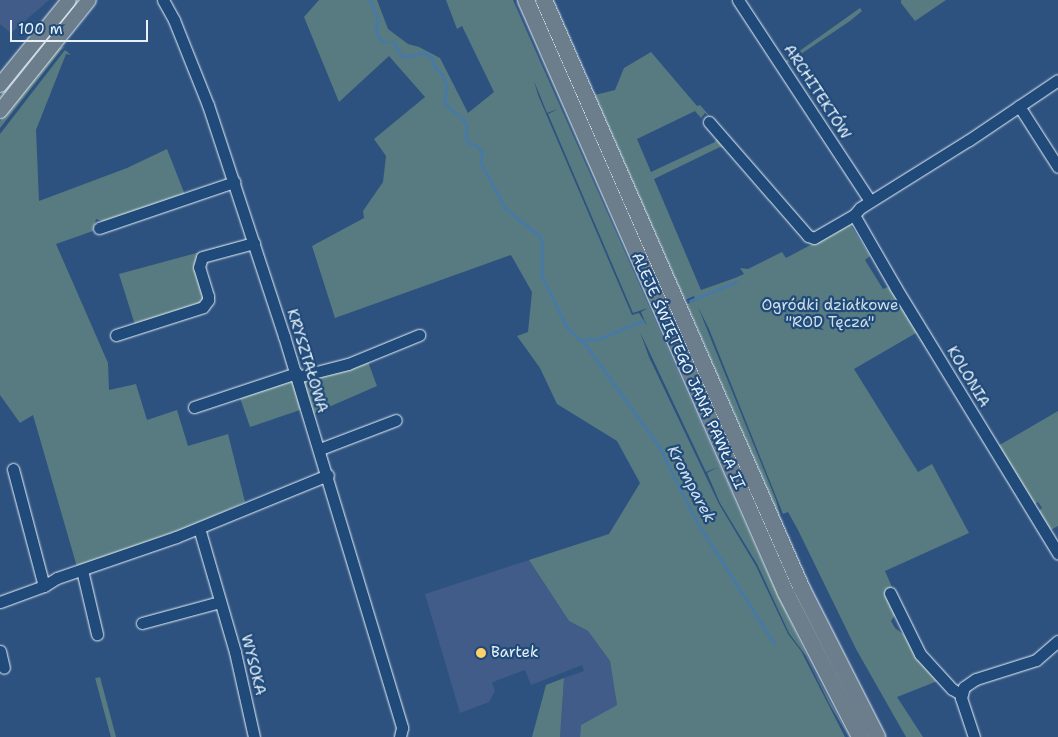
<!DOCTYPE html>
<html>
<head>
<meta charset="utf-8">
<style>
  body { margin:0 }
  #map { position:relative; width:1058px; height:737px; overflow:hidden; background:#2e5280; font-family:"Shantell Sans",sans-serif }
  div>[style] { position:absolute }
  .built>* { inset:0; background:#415c88 }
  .green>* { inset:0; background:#577b80; transform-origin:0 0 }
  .stream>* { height:2.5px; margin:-1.25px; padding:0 1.25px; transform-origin:1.25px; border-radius:1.25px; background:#4879a5 }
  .roads { filter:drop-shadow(0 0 1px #e8f1f8) drop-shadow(0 0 1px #e8f1f8) }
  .minor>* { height:11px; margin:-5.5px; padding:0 5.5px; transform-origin:5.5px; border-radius:5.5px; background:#1f4a7a }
  .major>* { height:14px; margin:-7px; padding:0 7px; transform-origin:7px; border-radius:7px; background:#6c7d8b }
  .highway>* { height:16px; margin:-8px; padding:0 8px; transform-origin:8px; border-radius:8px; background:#6c7d8b }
  .dots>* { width:14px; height:14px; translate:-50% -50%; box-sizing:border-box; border:2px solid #1f4a7a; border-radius:50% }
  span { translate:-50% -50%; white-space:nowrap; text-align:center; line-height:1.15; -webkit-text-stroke:4.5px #1f4a7a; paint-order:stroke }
  .street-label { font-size:15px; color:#e8f1f8 }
  .park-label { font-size:15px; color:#d2dfe6 }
  .poi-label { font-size:15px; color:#e8f1f8 }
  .left { translate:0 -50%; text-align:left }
  .water-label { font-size:16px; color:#d0dfec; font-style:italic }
  .scale { position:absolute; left:10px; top:20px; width:138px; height:22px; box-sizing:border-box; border:2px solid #e8f1f8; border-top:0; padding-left:6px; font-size:15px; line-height:18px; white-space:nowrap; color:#e8f1f8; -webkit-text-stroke:4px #1f4a7a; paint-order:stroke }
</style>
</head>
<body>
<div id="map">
  <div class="built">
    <div style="clip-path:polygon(0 0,49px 0,11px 33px,0 24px)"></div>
    <div style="clip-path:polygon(529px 560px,569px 621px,588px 631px,610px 661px,617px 705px,581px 725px,580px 737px,560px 737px,564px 678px,584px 671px,582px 665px,531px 685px,525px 670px,498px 680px,492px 683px,495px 691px,489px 702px,460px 713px,425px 594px)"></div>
  </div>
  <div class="green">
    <div style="clip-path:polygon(75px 0,82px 0,0 102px,0 95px)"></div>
    <div style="clip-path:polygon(evenodd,319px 0,377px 0,388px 29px,408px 44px,419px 47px,440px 58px,468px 113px,494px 92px,462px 26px,457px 29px,446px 0,513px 0,762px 561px,816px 675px,849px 737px,830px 705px,806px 656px,789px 633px,757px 564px,720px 503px,707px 473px,718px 467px,706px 472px,640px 332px,649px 357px,719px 504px,756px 566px,788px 634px,801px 651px,845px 737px,580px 737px,581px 725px,617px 705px,610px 661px,588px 631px,569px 621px,529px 560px,609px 534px,640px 483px,617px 441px,557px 404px,540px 368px,517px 336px,528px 332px,532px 292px,511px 255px,335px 318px,312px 246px,364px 218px,363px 211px,383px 182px,386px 156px,374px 139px,425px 97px,389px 56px,339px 102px,304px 17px,319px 0,534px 81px,547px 113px,558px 109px,548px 114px,633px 313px,648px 308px,641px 312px,647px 326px,639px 313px,632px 315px,538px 95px,534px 81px)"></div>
    <div style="clip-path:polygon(901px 0,946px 0,915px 21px,901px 3px)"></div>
    <div style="clip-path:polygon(860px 8px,862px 11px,850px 21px,786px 64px,784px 62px)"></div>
    <div style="clip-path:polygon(65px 47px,62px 49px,0 128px,0 121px,44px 67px,59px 48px)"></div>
    <div style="clip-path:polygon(65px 50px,71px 55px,66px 54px,36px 130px,39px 201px,127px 168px,167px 149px,185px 195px,224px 182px,227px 177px,219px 153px,221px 155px,228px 177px,223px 184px,108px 223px,96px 219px,93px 231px,56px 244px,108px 363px,109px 390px,136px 384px,147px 420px,177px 410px,188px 446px,228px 434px,245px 502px,196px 524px,77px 567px,33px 415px,20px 423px,0 395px,0 134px)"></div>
    <div style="clip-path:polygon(651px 52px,697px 106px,700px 105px,714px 121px,705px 113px,701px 118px,695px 111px,637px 139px,651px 172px,715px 142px,717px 136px,728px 149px,720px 147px,654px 179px,701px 290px,735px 278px,744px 274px,740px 268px,748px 269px,782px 252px,786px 258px,850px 224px,870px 256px,865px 260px,883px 289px,888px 287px,898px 298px,923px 339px,925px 347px,916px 333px,854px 369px,918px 472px,932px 464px,969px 533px,885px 571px,892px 587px,885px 592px,896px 614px,891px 621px,895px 628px,907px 637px,914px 655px,917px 655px,940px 680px,897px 697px,923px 737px,906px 737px,856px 649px,798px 530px,788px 512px,783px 514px,709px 329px,698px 307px,776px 500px,781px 519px,687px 304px,695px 301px,694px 296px,685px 300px,595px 95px,615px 90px,624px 68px)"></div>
    <div style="clip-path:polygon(248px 239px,205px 253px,204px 302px,135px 325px,119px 274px)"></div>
    <div style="clip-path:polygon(367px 359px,377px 386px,315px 413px,314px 417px,301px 380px)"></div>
    <div style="left:291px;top:377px;width:34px;height:55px;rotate:71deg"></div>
    <div style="clip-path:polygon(1058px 411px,1058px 526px,1049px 531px,1038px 512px,1042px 508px,1038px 502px,1033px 505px,998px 446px)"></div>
    <div style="left:100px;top:677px;width:62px;height:5px;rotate:75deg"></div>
    <div style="clip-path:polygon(564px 678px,560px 737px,532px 737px,546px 685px)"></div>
  </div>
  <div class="stream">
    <div style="left:370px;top:0;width:23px;rotate:67deg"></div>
    <div style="left:379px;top:21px;width:10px;rotate:107deg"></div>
    <div style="left:376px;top:31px;width:9px;rotate:63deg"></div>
    <div style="left:380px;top:39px;width:6px;rotate:31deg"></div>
    <div style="left:385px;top:42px;width:9px"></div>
    <div style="left:394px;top:42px;width:15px;rotate:62deg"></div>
    <div style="left:401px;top:55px;width:6px;rotate:18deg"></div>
    <div style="left:407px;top:57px;width:18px;rotate:-16deg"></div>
    <div style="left:424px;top:52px;width:10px;rotate:37deg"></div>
    <div style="left:432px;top:58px;width:9px;rotate:72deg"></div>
    <div style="left:435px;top:67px;width:11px;rotate:45deg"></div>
    <div style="left:443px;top:75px;width:13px;rotate:72deg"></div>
    <div style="left:447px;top:87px;width:16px;rotate:97deg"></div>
    <div style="left:445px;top:103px;width:25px;rotate:42deg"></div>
    <div style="left:464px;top:120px;width:6px;rotate:59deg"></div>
    <div style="left:467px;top:125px;width:11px;rotate:95deg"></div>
    <div style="left:466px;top:136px;width:9px;rotate:69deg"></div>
    <div style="left:469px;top:144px;width:5px"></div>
    <div style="left:474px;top:144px;width:11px;rotate:38deg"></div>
    <div style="left:483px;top:151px;width:12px;rotate:99deg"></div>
    <div style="left:481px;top:163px;width:52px;rotate:61.5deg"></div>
    <div style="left:506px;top:209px;width:43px;rotate:38.5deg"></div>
    <div style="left:540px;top:236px;width:6px;rotate:72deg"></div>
    <div style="left:542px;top:242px;width:34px;rotate:90deg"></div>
    <div style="left:542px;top:276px;width:57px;rotate:63.9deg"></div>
    <div style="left:567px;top:327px;width:26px;rotate:43deg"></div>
    <div style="left:586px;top:345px;width:125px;rotate:54.1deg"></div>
    <div style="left:659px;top:446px;width:83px;rotate:63.4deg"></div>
    <div style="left:696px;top:520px;width:146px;rotate:57.6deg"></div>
    <div style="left:690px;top:301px;width:50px;rotate:-22.4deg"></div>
    <div style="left:583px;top:340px;width:16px;rotate:-4deg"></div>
    <div style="left:599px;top:339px;width:47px;rotate:-22.7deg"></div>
  </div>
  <div class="roads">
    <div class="minor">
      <div style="left:163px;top:0;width:23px;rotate:61deg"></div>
      <div style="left:174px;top:20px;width:92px;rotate:68.2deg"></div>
      <div style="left:208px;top:105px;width:243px;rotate:71.8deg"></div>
      <div style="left:284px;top:336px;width:409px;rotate:73.2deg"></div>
      <div style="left:402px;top:728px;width:9px;rotate:103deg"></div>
      <div style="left:738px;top:0;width:240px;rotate:56.7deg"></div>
      <div style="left:1019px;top:106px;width:72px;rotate:57.4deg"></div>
      <div style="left:709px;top:122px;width:151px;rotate:49deg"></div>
      <div style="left:808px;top:236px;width:6px;rotate:18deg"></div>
      <div style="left:814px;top:238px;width:46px;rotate:-29.9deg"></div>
      <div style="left:854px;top:215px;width:9px;rotate:-49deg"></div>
      <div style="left:860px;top:208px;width:128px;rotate:-32deg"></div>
      <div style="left:969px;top:140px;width:107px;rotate:-34deg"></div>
      <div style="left:854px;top:215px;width:84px;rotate:60.1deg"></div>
      <div style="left:896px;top:288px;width:311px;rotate:58.6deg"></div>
      <div style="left:99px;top:228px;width:143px;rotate:-18.8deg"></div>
      <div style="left:116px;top:335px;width:91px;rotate:-17.8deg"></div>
      <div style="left:203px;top:307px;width:9px;rotate:-54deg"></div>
      <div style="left:208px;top:300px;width:4px;rotate:-90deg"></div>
      <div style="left:208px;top:296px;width:30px;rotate:-107deg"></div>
      <div style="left:199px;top:267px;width:10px;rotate:-73deg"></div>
      <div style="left:202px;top:257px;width:54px;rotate:-15.1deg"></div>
      <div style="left:297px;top:377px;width:53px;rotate:-14.3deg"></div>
      <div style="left:348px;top:364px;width:77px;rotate:-22.2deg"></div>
      <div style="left:194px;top:407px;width:108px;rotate:-18.4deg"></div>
      <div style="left:320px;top:449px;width:81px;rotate:-20.9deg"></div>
      <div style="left:13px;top:469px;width:121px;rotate:75.2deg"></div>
      <div style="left:199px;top:528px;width:129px;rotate:73.8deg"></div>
      <div style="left:235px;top:652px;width:87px;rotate:77.4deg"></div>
      <div style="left:82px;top:570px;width:66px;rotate:76.8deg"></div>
      <div style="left:890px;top:593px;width:68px;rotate:63.8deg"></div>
      <div style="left:920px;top:654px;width:47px;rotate:47.6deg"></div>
      <div style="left:952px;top:689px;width:10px;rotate:29deg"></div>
      <div style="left:0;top:602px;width:47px;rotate:-20deg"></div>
      <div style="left:44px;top:586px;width:15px;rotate:-32deg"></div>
      <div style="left:57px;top:578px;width:126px;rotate:-19deg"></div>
      <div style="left:176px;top:537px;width:164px;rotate:-22.2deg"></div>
      <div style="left:142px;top:623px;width:81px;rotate:-15.1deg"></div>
      <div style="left:0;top:651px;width:17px;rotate:77deg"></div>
      <div style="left:974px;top:737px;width:41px;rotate:-108.4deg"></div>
      <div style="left:961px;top:698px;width:11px;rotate:-75deg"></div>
      <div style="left:964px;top:687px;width:14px;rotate:-34deg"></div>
      <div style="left:976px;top:679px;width:63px;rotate:-17.6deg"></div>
      <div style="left:1036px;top:660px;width:29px;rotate:-41deg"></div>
    </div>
    <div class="major">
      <div style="left:0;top:85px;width:109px;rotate:-50.9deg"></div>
      <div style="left:0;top:111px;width:142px;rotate:-51.3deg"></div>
    </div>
    <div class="highway">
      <div style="left:526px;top:0;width:647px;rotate:66.33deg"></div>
      <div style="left:786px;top:593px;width:162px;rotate:62.8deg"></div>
      <div style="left:544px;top:0;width:643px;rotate:66.35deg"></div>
      <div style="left:802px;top:589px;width:166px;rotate:63.1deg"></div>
    </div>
  </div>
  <div class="dots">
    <div style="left:481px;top:653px;background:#ffd166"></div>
  </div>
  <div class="street-label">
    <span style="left:817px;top:92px;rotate:57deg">ARCHITEKTÓW</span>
    <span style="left:307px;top:361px;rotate:73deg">KRYSZTAŁOWA</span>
    <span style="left:688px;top:371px;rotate:66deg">ALEJE ŚWIĘTEGO JANA PAWŁA II</span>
    <span style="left:968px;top:377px;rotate:59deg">KOLONIA</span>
    <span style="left:253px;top:665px;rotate:76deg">WYSOKA</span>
  </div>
  <div class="park-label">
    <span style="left:830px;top:314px">Ogródki działkowe<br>"ROD Tęcza"</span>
  </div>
  <div class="poi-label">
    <span class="left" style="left:491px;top:653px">Bartek</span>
  </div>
  <div class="water-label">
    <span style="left:691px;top:484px;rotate:62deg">Kromparek</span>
  </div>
  <div class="scale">100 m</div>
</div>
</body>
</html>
